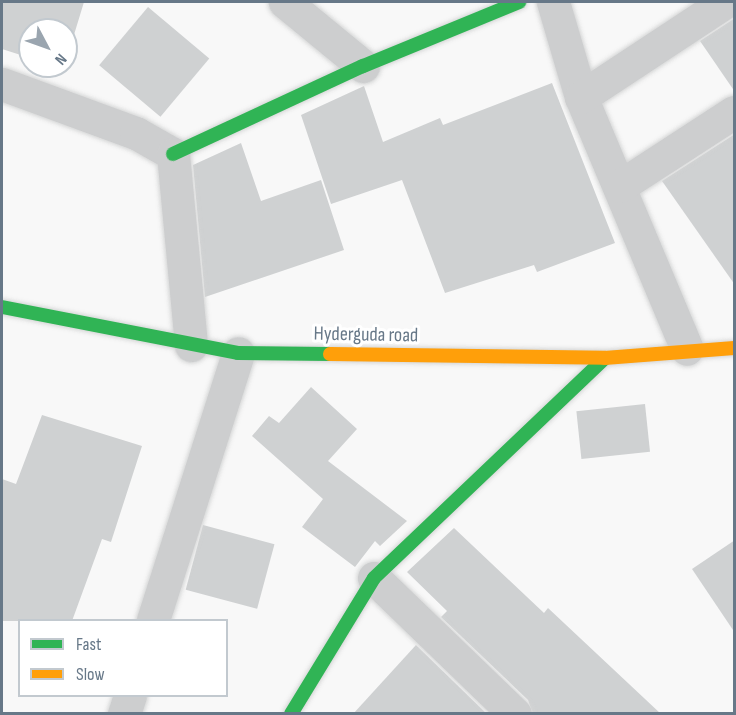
<!DOCTYPE html>
<html>
<head>
<meta charset="utf-8">
<style>
  body { margin:0 }
  #map { position:relative; width:736px; height:715px; overflow:hidden; background:#f8f8f8; font-family:"Sofia Sans Condensed",sans-serif }
  div>[style] { position:absolute }
  .building>* { inset:0; background:#cfd1d2; transform-origin:0 0 }
  .roads { filter:drop-shadow(0 0 2px #d5d6d6) drop-shadow(0 0 2px #d5d6d6) }
  .street>* { height:33px; margin:-16.5px; padding:0 16.5px; transform-origin:16.5px; border-radius:16.5px; background:#cdcecf }
  .fast>* { height:14px; margin:-7px; padding:0 7px; transform-origin:7px; border-radius:7px; background:#30b455 }
  .slow>* { height:14px; margin:-7px; padding:0 7px; transform-origin:7px; border-radius:7px; background:#ff9f0a }
  span { translate:-50% -50%; white-space:nowrap; text-align:center; line-height:1.15; -webkit-text-stroke:6px #fff; paint-order:stroke }
  .street-label { font-size:20px; color:#677888 }
  .frame { position:absolute; inset:0; border:3px solid #677888; pointer-events:none }
  .legend { position:absolute; left:18px; top:619px; width:210px; height:78px; box-sizing:border-box; background:#fff; border:2px solid #c2c9cf; margin:0; padding:8px 10px; list-style:none; font-size:18px; color:#677888 }
  .legend li { display:flex; align-items:center; gap:12px; height:30px }
  .legend b { width:30px; border:2px solid #c2c9cf }
  .north { position:absolute; left:18px; top:18px; width:60px; height:60px; box-sizing:border-box; background:#fff; border:2px solid #c2c9cf; border-radius:50%; rotate:131deg; font-size:16px; font-weight:700; line-height:24px; text-align:center; color:#677888 }
  .north::after { content:''; display:block; margin:auto; width:21px; height:27px; background:#9aa5af; clip-path:polygon(50% 0,100% 100%,50% 72%,0 100%) }
</style>
</head>
<body>
<div id="map">
  <div class="building">
    <div style="clip-path:polygon(2px 2px,84px 2px,66px 61px,66px 30px,30px 30px,30px 58px,2px 49px)"></div>
    <div style="left:148px;top:7px;width:80px;height:76px;rotate:40deg"></div>
    <div style="clip-path:polygon(735px 18px,735px 92px,700px 41px)"></div>
    <div style="clip-path:polygon(552px 83px,615px 243px,537px 272px,534px 265px,445px 293px,402px 180px,331px 204px,301px 115px,364px 86px,383px 142px,440px 118px,443px 125px)"></div>
    <div style="clip-path:polygon(735px 134px,735px 285px,662px 181px)"></div>
    <div style="clip-path:polygon(241px 143px,261px 201px,321px 180px,344px 250px,205px 297px,193px 165px)"></div>
    <div style="clip-path:polygon(311px 387px,357px 429px,328px 461px,407px 521px,380px 546px,375px 541px,355px 567px,302px 527px,323px 499px,252px 436px,269px 416px,279px 423px)"></div>
    <div style="left:645px;top:404px;width:48px;height:69px;rotate:84deg"></div>
    <div style="clip-path:polygon(42px 415px,142px 446px,111px 542px,102px 539px,72px 621px,2px 621px,2px 479px,16px 484px)"></div>
    <div style="left:203px;top:525px;width:74px;height:67px;rotate:15deg"></div>
    <div style="clip-path:polygon(454px 528px,544px 613px,548px 608px,661px 714px,533px 714px,528px 700px,441px 617px,447px 611px,407px 572px)"></div>
    <div style="clip-path:polygon(735px 540px,735px 633px,692px 569px)"></div>
    <div style="clip-path:polygon(416px 645px,487px 714px,353px 714px)"></div>
  </div>
  <div class="roads">
    <div class="street">
      <div style="left:285px;top:2px;width:101px;rotate:39.4deg"></div>
      <div style="left:553px;top:2px;width:99px;rotate:73.6deg"></div>
      <div style="left:581px;top:97px;width:273px;rotate:67.2deg"></div>
      <div style="left:2px;top:84px;width:143px;rotate:20.1deg"></div>
      <div style="left:136px;top:133px;width:43px;rotate:29.6deg"></div>
      <div style="left:173px;top:154px;width:192px;rotate:84.6deg"></div>
      <div style="left:581px;top:97px;width:173px;rotate:-33.4deg"></div>
      <div style="left:620px;top:186px;width:136px;rotate:-33deg"></div>
      <div style="left:374px;top:578px;width:196px;rotate:44deg"></div>
      <div style="left:153px;top:620px;width:280px;rotate:-72.3deg"></div>
      <div style="left:124px;top:714px;width:19px;rotate:-72deg"></div>
    </div>
    <div class="fast">
      <div style="left:173px;top:154px;width:209px;rotate:-24.9deg"></div>
      <div style="left:363px;top:66px;width:169px;rotate:-22.3deg"></div>
      <div style="left:2px;top:307px;width:240px;rotate:11deg"></div>
      <div style="left:238px;top:353px;width:92px;rotate:0.6deg"></div>
      <div style="left:291px;top:714px;width:159px;rotate:-58.6deg"></div>
      <div style="left:374px;top:578px;width:319px;rotate:-43.6deg"></div>
    </div>
    <div class="slow">
      <div style="left:330px;top:354px;width:275px;rotate:0.8deg"></div>
      <div style="left:605px;top:358px;width:129px;rotate:-4.4deg"></div>
    </div>
  </div>
  <div class="street-label">
    <span style="left:366px;top:335px;rotate:1deg">Hyderguda road</span>
  </div>
  <div class="frame"></div>
  <ul class="legend">
  <li><b style="height:8px;background:#30b455"></b>Fast</li>
  <li><b style="height:8px;background:#ff9f0a"></b>Slow</li>
  </ul>
  <div class="north">N</div>
</div>
</body>
</html>
